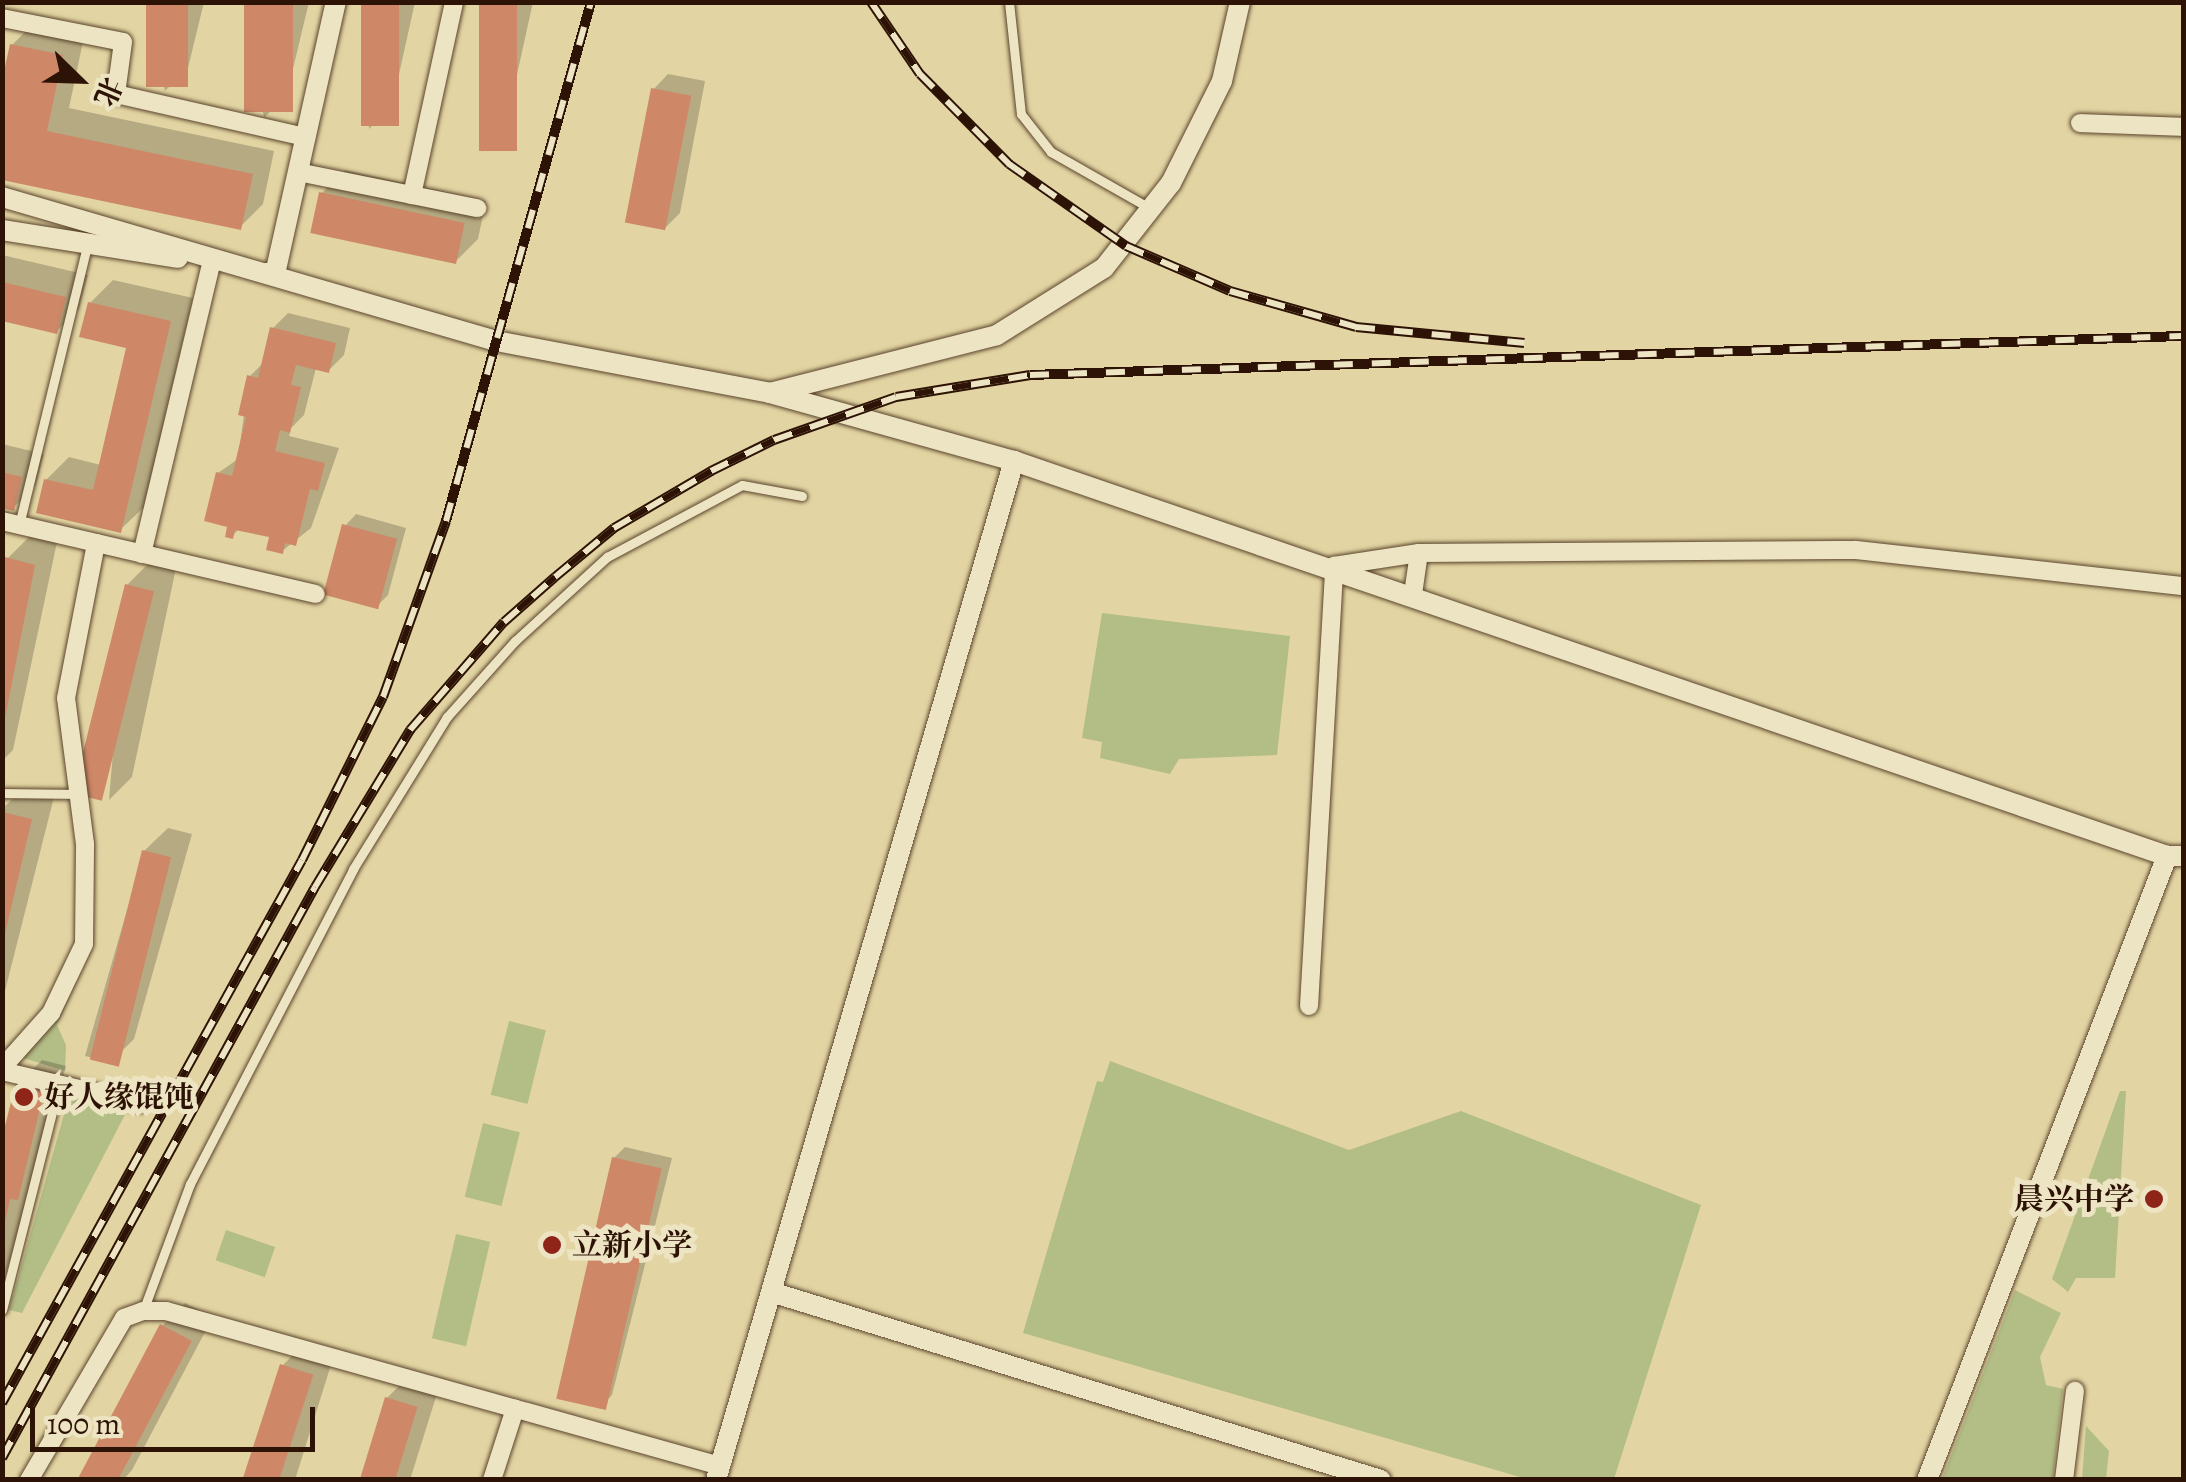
<!DOCTYPE html>
<html>
<head>
<meta charset="utf-8">
<style>
  body { margin:0 }
  #map { position:relative; width:2186px; height:1482px; overflow:hidden; background:#e3d5a3; font-family:Alegreya,"Noto Serif SC",serif }
  div>[style] { position:absolute }
  .green>* { inset:0; background:#b3bd86; transform-origin:0 0 }
  .shadow>* { inset:0; background:#0003 }
  .building>* { inset:0; background:#ce8868; transform-origin:0 0 }
  .roads { filter:drop-shadow(0 0 2px #5a442c) drop-shadow(0 0 2px #5a442c) }
  .service>* { height:9px; margin:-4.5px; padding:0 4.5px; transform-origin:4.5px; border-radius:4.5px; background:#ede4c3 }
  .minor>* { height:18px; margin:-9px; padding:0 9px; transform-origin:9px; border-radius:9px; background:#ede4c3 }
  .tertiary>* { height:20px; margin:-10px; padding:0 10px; transform-origin:10px; border-radius:10px; background:#ede4c3 }
  .rail>* { height:10px; margin-top:-5px; transform-origin:0; background:repeating-linear-gradient(90deg,#ede4c3 0 19px,#2d1305 0 38px); box-sizing:border-box; border-block:2px solid #2d1305 }
  .dots>* { width:28px; height:28px; translate:-50% -50%; box-sizing:border-box; border:5px solid #ede4c3; border-radius:50% }
  span { translate:-50% -50%; white-space:nowrap; text-align:center; line-height:1.15; -webkit-text-stroke:10px #ede4c3; paint-order:stroke }
  .poi-label { font-size:30px; color:#2d1305; font-weight:700 }
  .left { translate:0 -50%; text-align:left }
  .right { translate:-100% -50%; text-align:right }
  .frame { position:absolute; inset:0; border:5px solid #2d1305; pointer-events:none }
  .north { position:absolute; left:30px; top:30px; width:100px; height:100px; -webkit-text-stroke:8px #ede4c3; paint-order:stroke; rotate:113deg; font-size:28px; font-weight:700; line-height:40px; text-align:center; color:#2d1305 }
  .north::after { content:''; display:block; margin:auto; width:35px; height:45px; background:#2d1305; clip-path:polygon(50% 0,100% 100%,50% 72%,0 100%) }
  .scale { position:absolute; left:30px; top:1407px; width:285px; height:45px; box-sizing:border-box; border:5px solid #2d1305; border-top:0; padding-left:12px; font-size:30px; line-height:35px; white-space:nowrap; color:#2d1305; -webkit-text-stroke:8px #ede4c3; paint-order:stroke }
</style>
</head>
<body>
<div id="map">
  <div class="green">
    <div style="clip-path:polygon(1102px 613px,1290px 636px,1277px 755px,1179px 759px,1170px 774px,1100px 758px,1102px 742px,1082px 738px)"></div>
    <div style="clip-path:polygon(77px 981px,57px 1025px,66px 1045px,65px 1071px,17px 1056px)"></div>
    <div style="left:509px;top:1021px;width:38px;height:76px;rotate:14deg"></div>
    <div style="clip-path:polygon(1110px 1061px,1349px 1150px,1461px 1111px,1701px 1205px,1614px 1479px,1527px 1479px,1023px 1333px,1097px 1081px,1103px 1082px)"></div>
    <div style="clip-path:polygon(2120px 1091px,2126px 1091px,2115px 1278px,2076px 1278px,2068px 1292px,2052px 1279px)"></div>
    <div style="clip-path:polygon(70px 1093px,129px 1107px,22px 1313px,9px 1310px)"></div>
    <div style="left:483px;top:1123px;width:38px;height:76px;rotate:14deg"></div>
    <div style="left:226px;top:1230px;width:52px;height:32px;rotate:19deg"></div>
    <div style="left:456px;top:1234px;width:35px;height:107px;rotate:13deg"></div>
    <div style="clip-path:polygon(2015px 1290px,2061px 1313px,2040px 1357px,2046px 1385px,2063px 1389px,2053px 1479px,1942px 1479px)"></div>
    <div style="clip-path:polygon(2086px 1426px,2109px 1451px,2106px 1479px,2082px 1479px)"></div>
  </div>
  <div class="shadow">
    <div style="clip-path:polygon(148px 2px,204px 2px,188px 68px,165px 91px)"></div>
    <div style="clip-path:polygon(247px 2px,309px 2px,287px 94px,264px 118px)"></div>
    <div style="clip-path:polygon(363px 2px,415px 2px,392px 106px,369px 129px)"></div>
    <div style="clip-path:polygon(481px 2px,533px 2px,505px 129px,482px 152px)"></div>
    <div style="clip-path:polygon(35px 22px,85px 32px,69px 108px,274px 151px,263px 204px,240px 227px,2px 177px,12px 45px)"></div>
    <div style="clip-path:polygon(668px 74px,705px 81px,680px 213px,665px 228px,653px 90px)"></div>
    <div style="clip-path:polygon(345px 170px,486px 201px,478px 239px,455px 262px,322px 193px)"></div>
    <div style="clip-path:polygon(2px 255px,88px 275px,79px 309px,56px 332px,2px 319px)"></div>
    <div style="clip-path:polygon(113px 280px,193px 298px,144px 507px,120px 530px,46px 480px,69px 457px,101px 465px,129px 346px,90px 303px)"></div>
    <div style="clip-path:polygon(288px 313px,350px 328px,344px 355px,328px 371px,316px 368px,304px 415px,291px 428px,289px 436px,339px 448px,311px 528px,282px 551px,272px 536px,240px 528px,232px 536px,218px 473px,238px 459px,249px 377px,265px 361px,273px 328px)"></div>
    <div style="clip-path:polygon(2px 444px,44px 454px,36px 485px,13px 508px,2px 506px)"></div>
    <div style="clip-path:polygon(356px 514px,406px 528px,388px 595px,377px 606px,345px 526px)"></div>
    <div style="clip-path:polygon(31px 535px,57px 542px,13px 750px,2px 761px,2px 584px,8px 558px)"></div>
    <div style="clip-path:polygon(150px 562px,176px 568px,132px 777px,109px 800px,127px 585px)"></div>
    <div style="clip-path:polygon(23px 789px,54px 797px,2px 1003px,2px 809px)"></div>
    <div style="clip-path:polygon(168px 828px,192px 834px,134px 1039px,111px 1062px,85px 1056px,144px 851px)"></div>
    <div style="clip-path:polygon(42px 1060px,66px 1066px,2px 1287px,2px 1149px,19px 1083px)"></div>
    <div style="clip-path:polygon(625px 1147px,672px 1158px,612px 1395px,601px 1407px,614px 1158px)"></div>
    <div style="clip-path:polygon(185px 1303px,213px 1317px,132px 1470px,123px 1480px,83px 1480px,162px 1326px)"></div>
    <div style="clip-path:polygon(305px 1343px,335px 1352px,295px 1480px,247px 1480px,282px 1366px)"></div>
    <div style="clip-path:polygon(410px 1375px,440px 1384px,410px 1480px,362px 1480px,387px 1398px)"></div>
  </div>
  <div class="building">
    <div style="left:146px;top:2px;width:42px;height:85px"></div>
    <div style="left:244px;top:2px;width:49px;height:110px"></div>
    <div style="left:361px;top:2px;width:38px;height:124px"></div>
    <div style="left:479px;top:2px;width:38px;height:149px"></div>
    <div style="clip-path:polygon(10px 44px,63px 55px,47px 131px,253px 174px,241px 230px,2px 180px,2px 80px)"></div>
    <div style="left:651px;top:88px;width:41px;height:137px;rotate:11deg"></div>
    <div style="left:319px;top:192px;width:149px;height:42px;rotate:12deg"></div>
    <div style="clip-path:polygon(2px 282px,66px 297px,57px 334px,2px 321px)"></div>
    <div style="clip-path:polygon(88px 302px,171px 321px,121px 533px,36px 513px,44px 479px,93px 490px,126px 348px,79px 337px)"></div>
    <div style="clip-path:polygon(270px 327px,336px 343px,329px 373px,296px 365px,291px 385px,301px 387px,290px 433px,280px 430px,275px 451px,325px 463px,318px 491px,310px 489px,296px 546px,285px 543px,283px 554px,266px 550px,269px 537px,235px 530px,233px 539px,225px 537px,227px 527px,204px 521px,216px 472px,232px 476px,246px 417px,238px 415px,247px 375px,258px 378px)"></div>
    <div style="clip-path:polygon(2px 472px,22px 477px,14px 511px,2px 508px)"></div>
    <div style="left:342px;top:524px;width:57px;height:73px;rotate:15deg"></div>
    <div style="clip-path:polygon(5px 557px,35px 565px,4px 723px,2px 569px)"></div>
    <div style="left:125px;top:584px;width:30px;height:216px;rotate:14deg"></div>
    <div style="clip-path:polygon(2px 812px,32px 819px,4px 938px,2px 937px)"></div>
    <div style="left:142px;top:850px;width:30px;height:216px;rotate:14deg"></div>
    <div style="clip-path:polygon(16px 1082px,45px 1088px,18px 1200px,10px 1199px,4px 1226px,2px 1138px)"></div>
    <div style="left:612px;top:1157px;width:51px;height:248px;rotate:13deg"></div>
    <div style="left:160px;top:1324px;width:36px;height:176px;rotate:28deg"></div>
    <div style="left:280px;top:1364px;width:35px;height:121px;rotate:18deg"></div>
    <div style="left:385px;top:1397px;width:34px;height:87px;rotate:17deg"></div>
  </div>
  <div class="roads">
    <div class="service">
      <div style="left:1009px;top:2px;width:113px;rotate:83.9deg"></div>
      <div style="left:1021px;top:114px;width:48px;rotate:51.7deg"></div>
      <div style="left:1051px;top:152px;width:112px;rotate:29.6deg"></div>
      <div style="left:19px;top:525px;width:287px;rotate:-76.3deg"></div>
      <div style="left:2px;top:793px;width:76px;rotate:0.8deg"></div>
      <div style="left:2px;top:1310px;width:233px;rotate:-75.8deg"></div>
      <div style="left:143px;top:1311px;width:135px;rotate:-69.7deg"></div>
      <div style="left:190px;top:1184px;width:355px;rotate:-62.6deg"></div>
      <div style="left:353px;top:869px;width:179px;rotate:-58.3deg"></div>
      <div style="left:447px;top:717px;width:102px;rotate:-48.2deg"></div>
      <div style="left:515px;top:641px;width:125px;rotate:-42.4deg"></div>
      <div style="left:607px;top:557px;width:153px;rotate:-28.1deg"></div>
      <div style="left:742px;top:485px;width:61px;rotate:10.4deg"></div>
    </div>
    <div class="minor">
      <div style="left:2px;top:18px;width:123px;rotate:11.2deg"></div>
      <div style="left:123px;top:42px;width:52px;rotate:97.7deg"></div>
      <div style="left:116px;top:94px;width:195px;rotate:12.8deg"></div>
      <div style="left:2080px;top:123px;width:104px;rotate:2.2deg"></div>
      <div style="left:298px;top:172px;width:183px;rotate:11.4deg"></div>
      <div style="left:412px;top:195px;width:198px;rotate:-77.7deg"></div>
      <div style="left:2px;top:521px;width:322px;rotate:13.1deg"></div>
      <div style="left:142px;top:554px;width:298px;rotate:-76.6deg"></div>
      <div style="left:1413px;top:594px;width:41px;rotate:-81.7deg"></div>
      <div style="left:1309px;top:1006px;width:441px;rotate:-86.7deg"></div>
      <div style="left:1334px;top:566px;width:86px;rotate:-8.7deg"></div>
      <div style="left:1419px;top:553px;width:437px;rotate:-0.4deg"></div>
      <div style="left:1856px;top:550px;width:330px;rotate:6.3deg"></div>
      <div style="left:2px;top:1068px;width:74px;rotate:-48.3deg"></div>
      <div style="left:51px;top:1013px;width:76px;rotate:-64.4deg"></div>
      <div style="left:84px;top:944px;width:100px;rotate:-89.4deg"></div>
      <div style="left:85px;top:844px;width:147px;rotate:-97.4deg"></div>
      <div style="left:66px;top:698px;width:158px;rotate:-79deg"></div>
      <div style="left:2px;top:1071px;width:142px;rotate:13.1deg"></div>
      <div style="left:29px;top:1480px;width:188px;rotate:-59.6deg"></div>
      <div style="left:124px;top:1318px;width:20px;rotate:-20deg"></div>
      <div style="left:143px;top:1311px;width:23px"></div>
      <div style="left:166px;top:1311px;width:575px;rotate:15.63deg"></div>
      <div style="left:492px;top:1480px;width:75px;rotate:-72.1deg"></div>
      <div style="left:2064px;top:1480px;width:90px;rotate:-83deg"></div>
    </div>
    <div class="tertiary">
      <div style="left:2px;top:197px;width:515px;rotate:16.25deg"></div>
      <div style="left:496px;top:341px;width:279px;rotate:10.7deg"></div>
      <div style="left:770px;top:393px;width:234px;rotate:-14.3deg"></div>
      <div style="left:997px;top:335px;width:126px;rotate:-32.1deg"></div>
      <div style="left:1104px;top:268px;width:108px;rotate:-51.8deg"></div>
      <div style="left:1171px;top:183px;width:114px;rotate:-63.4deg"></div>
      <div style="left:1222px;top:81px;width:81px;rotate:-77.2deg"></div>
      <div style="left:2px;top:230px;width:178px;rotate:9deg"></div>
      <div style="left:266px;top:273px;width:9px;rotate:6deg"></div>
      <div style="left:275px;top:274px;width:279px;rotate:-77.4deg"></div>
      <div style="left:770px;top:393px;width:253px;rotate:15.6deg"></div>
      <div style="left:1014px;top:461px;width:1219px;rotate:18.91deg"></div>
      <div style="left:2167px;top:856px;width:17px"></div>
      <div style="left:771px;top:1292px;width:638px;rotate:17.13deg"></div>
      <div style="left:716px;top:1480px;width:1062px;rotate:-73.7deg"></div>
      <div style="left:1927px;top:1480px;width:669px;rotate:-68.96deg"></div>
    </div>
  </div>
  <div class="rail">
    <div style="left:871px;top:2px;width:87px;rotate:55.8deg"></div>
    <div style="left:920px;top:74px;width:127px;rotate:45.3deg"></div>
    <div style="left:1009px;top:164px;width:143px;rotate:35deg"></div>
    <div style="left:1126px;top:246px;width:113px;rotate:23.4deg"></div>
    <div style="left:1230px;top:291px;width:131px;rotate:15.9deg"></div>
    <div style="left:1356px;top:327px;width:169px;rotate:5.4deg"></div>
    <div style="left:2px;top:1403px;width:620px;rotate:-61.08deg"></div>
    <div style="left:302px;top:860px;width:182px;rotate:-63.6deg"></div>
    <div style="left:383px;top:697px;width:187px;rotate:-70.3deg"></div>
    <div style="left:446px;top:521px;width:539px;rotate:-74.39deg"></div>
    <div style="left:2px;top:1458px;width:651px;rotate:-61.27deg"></div>
    <div style="left:315px;top:887px;width:184px;rotate:-58.8deg"></div>
    <div style="left:410px;top:730px;width:143px;rotate:-49deg"></div>
    <div style="left:504px;top:622px;width:68px;rotate:-41.4deg"></div>
    <div style="left:555px;top:577px;width:77px;rotate:-39.7deg"></div>
    <div style="left:614px;top:528px;width:113px;rotate:-30.4deg"></div>
    <div style="left:711px;top:471px;width:70px;rotate:-26.2deg"></div>
    <div style="left:774px;top:440px;width:129px;rotate:-19.4deg"></div>
    <div style="left:896px;top:397px;width:136px;rotate:-9.3deg"></div>
    <div style="left:1030px;top:375px;width:1155px;rotate:-1.94deg"></div>
  </div>
  <div class="dots">
    <div style="left:24px;top:1097px;background:#8f2418"></div>
    <div style="left:2154px;top:1199px;background:#8f2418"></div>
    <div style="left:552px;top:1245px;background:#8f2418"></div>
  </div>
  <div class="poi-label">
    <span class="left" style="left:44px;top:1097px">好人缘馄饨</span>
    <span class="right" style="left:2134px;top:1199px">晨兴中学</span>
    <span class="left" style="left:572px;top:1245px">立新小学</span>
  </div>
  <div class="frame"></div>
  <div class="north">北</div>
  <div class="scale">100 m</div>
</div>
</body>
</html>
